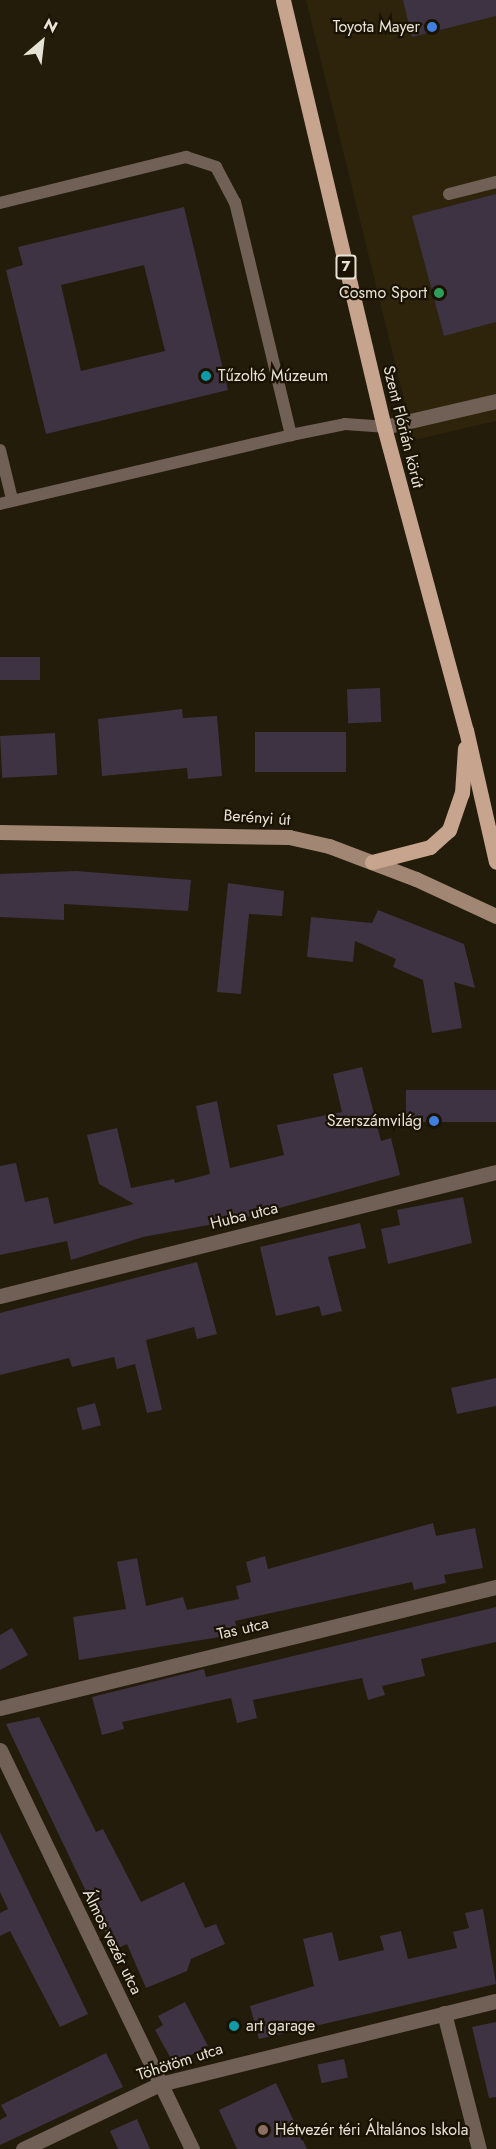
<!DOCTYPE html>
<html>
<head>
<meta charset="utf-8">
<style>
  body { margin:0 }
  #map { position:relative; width:496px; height:2149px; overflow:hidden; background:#231c0a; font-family:Jost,sans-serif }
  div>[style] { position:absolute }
  .built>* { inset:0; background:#2e240b }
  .building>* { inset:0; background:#3e3343; transform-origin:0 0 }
  .service>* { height:12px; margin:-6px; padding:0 6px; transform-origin:6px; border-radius:6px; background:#716055 }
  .minor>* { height:15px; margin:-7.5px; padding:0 7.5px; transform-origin:7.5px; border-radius:7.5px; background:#716055 }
  .secondary>* { height:15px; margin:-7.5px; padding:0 7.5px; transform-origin:7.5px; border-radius:7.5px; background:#a18674 }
  .primary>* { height:15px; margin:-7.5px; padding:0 7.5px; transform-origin:7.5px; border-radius:7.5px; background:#c6a48d }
  .dots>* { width:16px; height:16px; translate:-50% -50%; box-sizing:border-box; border:3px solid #1a1303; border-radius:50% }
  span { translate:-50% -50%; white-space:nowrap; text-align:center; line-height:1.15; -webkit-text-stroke:4.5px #1a1303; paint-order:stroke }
  .shield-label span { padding:2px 4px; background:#1a1303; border:2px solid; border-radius:4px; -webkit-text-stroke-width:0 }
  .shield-label { font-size:15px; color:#e6e2d6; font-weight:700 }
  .poi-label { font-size:16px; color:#e6e2d6 }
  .right { translate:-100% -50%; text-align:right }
  .left { translate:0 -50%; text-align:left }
  .street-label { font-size:16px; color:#e6e2d6 }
  .north { position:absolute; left:12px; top:12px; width:60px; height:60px; -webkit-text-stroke:4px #1a1303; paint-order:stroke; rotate:28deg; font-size:16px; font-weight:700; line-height:24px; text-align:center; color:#e6e2d6 }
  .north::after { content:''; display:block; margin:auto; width:21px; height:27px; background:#e6e2d6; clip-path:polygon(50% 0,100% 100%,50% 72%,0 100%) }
</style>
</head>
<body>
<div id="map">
  <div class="built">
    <div style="clip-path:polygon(306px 0,496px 0,496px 421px,414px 440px)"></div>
  </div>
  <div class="building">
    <div style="clip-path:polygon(403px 0,496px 0,496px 16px,412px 37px)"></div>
    <div style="clip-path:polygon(496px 194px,496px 322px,444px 336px,412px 216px)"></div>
    <div style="clip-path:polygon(evenodd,184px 207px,228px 390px,46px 434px,6px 270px,23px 265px,18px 247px,184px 207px,144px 265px,165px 351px,81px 371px,61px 285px,144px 265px)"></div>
    <div style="left:40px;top:657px;width:23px;height:40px;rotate:90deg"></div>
    <div style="left:380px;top:688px;width:34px;height:33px;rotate:88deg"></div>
    <div style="clip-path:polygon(182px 709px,183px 718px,217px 716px,222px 776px,188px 779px,187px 768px,102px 776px,98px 719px)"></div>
    <div style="left:255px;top:732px;width:91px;height:40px"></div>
    <div style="left:55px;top:733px;width:42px;height:55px;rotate:87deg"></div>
    <div style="clip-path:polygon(76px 871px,191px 880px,188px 911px,64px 904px,64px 920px,0 917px,0 874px)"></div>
    <div style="clip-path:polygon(228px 883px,284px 891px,282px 916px,249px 914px,241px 994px,217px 992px)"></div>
    <div style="clip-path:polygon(378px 910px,464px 944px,475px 988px,454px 982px,462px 1028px,432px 1033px,423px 980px,393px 967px,396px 959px,355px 941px,353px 962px,307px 957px,311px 917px,372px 923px)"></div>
    <div style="clip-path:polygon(362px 1067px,381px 1141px,391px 1138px,400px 1175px,236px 1220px,143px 1237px,71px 1260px,67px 1241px,0 1255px,0 1166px,16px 1163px,25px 1202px,48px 1197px,54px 1224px,134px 1204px,99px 1184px,87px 1135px,117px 1128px,131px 1188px,174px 1179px,175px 1183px,210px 1174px,196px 1106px,217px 1101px,230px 1168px,284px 1155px,277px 1125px,342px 1112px,333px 1074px)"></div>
    <div style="left:496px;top:1090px;width:32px;height:90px;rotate:90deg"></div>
    <div style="clip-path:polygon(463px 1197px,472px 1243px,388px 1264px,381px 1229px,400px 1225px,397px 1210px)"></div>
    <div style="clip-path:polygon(360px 1223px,366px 1248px,328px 1257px,342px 1311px,322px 1316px,319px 1306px,276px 1316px,260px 1247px)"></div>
    <div style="clip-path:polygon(197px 1262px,217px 1334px,197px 1339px,194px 1327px,146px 1340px,162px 1410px,147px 1413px,135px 1364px,117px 1369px,114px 1357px,72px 1367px,69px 1358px,0 1375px,0 1313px)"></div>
    <div style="clip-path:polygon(496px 1378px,496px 1406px,457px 1414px,451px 1388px)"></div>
    <div style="left:95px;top:1403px;width:23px;height:19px;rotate:75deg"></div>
    <div style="clip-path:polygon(433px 1523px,436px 1536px,475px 1528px,483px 1568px,444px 1575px,446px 1583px,414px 1590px,412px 1582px,235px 1621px,238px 1634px,79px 1660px,73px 1617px,126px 1609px,117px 1562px,137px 1558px,146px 1606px,183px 1597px,187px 1610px,239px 1599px,236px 1586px,251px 1582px,246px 1562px,265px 1556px,268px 1569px)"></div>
    <div style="clip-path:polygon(496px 1607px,496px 1642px,421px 1659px,425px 1676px,382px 1686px,385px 1695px,368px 1700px,362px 1678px,253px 1700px,257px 1718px,237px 1723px,231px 1698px,122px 1722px,124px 1729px,102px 1735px,92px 1697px,204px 1669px,206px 1677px)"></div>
    <div style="clip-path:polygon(12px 1628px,28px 1655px,0 1670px,0 1635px)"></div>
    <div style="clip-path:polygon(39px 1717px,96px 1832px,103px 1829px,141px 1902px,184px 1882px,205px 1928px,216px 1924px,225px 1944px,191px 1959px,187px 1971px,146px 1988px,127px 1944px,114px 1950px,6px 1724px)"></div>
    <div style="clip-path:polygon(0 1832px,88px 2014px,60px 2027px,10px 1931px,0 1936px,0 1913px,8px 1909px,0 1892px)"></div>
    <div style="clip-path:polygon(483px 1909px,496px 1984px,259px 2039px,250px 2006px,314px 1986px,303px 1939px,332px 1932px,339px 1961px,384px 1950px,380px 1936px,401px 1931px,408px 1959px,457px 1948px,453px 1932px,469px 1928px,465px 1913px)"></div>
    <div style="clip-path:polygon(185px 2002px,208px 2046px,174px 2064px,155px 2030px,163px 2025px,158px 2016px)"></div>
    <div style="clip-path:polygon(496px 2022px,496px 2097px,489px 2098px,472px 2027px)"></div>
    <div style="clip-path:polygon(106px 2053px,123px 2087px,0 2145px,0 2120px,7px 2116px,1px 2105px)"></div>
    <div style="left:344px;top:2059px;width:19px;height:27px;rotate:78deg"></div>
    <div style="clip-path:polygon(276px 2083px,307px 2149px,237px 2149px,219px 2110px)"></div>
    <div style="clip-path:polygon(137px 2119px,150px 2149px,118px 2149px,110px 2131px)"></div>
  </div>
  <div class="service">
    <div style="left:449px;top:194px;width:49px;rotate:-14.3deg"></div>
    <div style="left:0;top:203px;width:192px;rotate:-13.9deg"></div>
    <div style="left:186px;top:157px;width:32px;rotate:18deg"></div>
    <div style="left:216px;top:167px;width:40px;rotate:62deg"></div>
    <div style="left:235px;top:202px;width:240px;rotate:76.5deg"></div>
    <div style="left:0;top:450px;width:50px;rotate:76.2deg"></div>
    <div style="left:0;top:504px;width:299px;rotate:-13.3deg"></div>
    <div style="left:291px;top:435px;width:55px;rotate:-11.5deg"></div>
    <div style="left:345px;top:424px;width:39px;rotate:4deg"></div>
  </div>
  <div class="minor">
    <div style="left:384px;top:427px;width:115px;rotate:-13.1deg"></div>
    <div style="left:0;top:1296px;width:511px;rotate:-14.04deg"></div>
    <div style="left:0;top:1708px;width:511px;rotate:-13.71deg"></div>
    <div style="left:0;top:1750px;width:443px;rotate:64.3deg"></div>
    <div style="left:444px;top:2013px;width:140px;rotate:75.6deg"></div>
    <div style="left:23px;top:2149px;width:152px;rotate:-25.4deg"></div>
    <div style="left:160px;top:2084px;width:346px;rotate:-13.9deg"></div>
  </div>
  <div class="secondary">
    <div style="left:0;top:832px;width:289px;rotate:1deg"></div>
    <div style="left:289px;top:837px;width:41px;rotate:12.7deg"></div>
    <div style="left:329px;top:846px;width:93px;rotate:20.8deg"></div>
    <div style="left:416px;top:879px;width:88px;rotate:24.8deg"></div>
  </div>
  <div class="primary">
    <div style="left:283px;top:0;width:439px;rotate:76.7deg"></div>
    <div style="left:384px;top:427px;width:314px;rotate:74.9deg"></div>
    <div style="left:466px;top:730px;width:135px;rotate:77.2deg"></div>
    <div style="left:372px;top:862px;width:60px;rotate:-14.5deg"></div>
    <div style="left:430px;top:847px;width:25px;rotate:-42deg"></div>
    <div style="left:449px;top:830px;width:39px;rotate:-71deg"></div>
    <div style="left:462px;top:793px;width:45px;rotate:-86.2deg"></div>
  </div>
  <div class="dots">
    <div style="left:432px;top:27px;background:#3f7fe0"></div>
    <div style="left:439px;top:293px;background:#2e9e5b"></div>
    <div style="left:206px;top:376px;background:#0f9aa8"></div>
    <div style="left:434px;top:1121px;background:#3f7fe0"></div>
    <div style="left:234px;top:2026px;background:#0f9aa8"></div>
    <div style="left:263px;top:2130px;background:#8d6e63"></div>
  </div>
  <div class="shield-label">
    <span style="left:346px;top:267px">7</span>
  </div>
  <div class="poi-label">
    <span class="right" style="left:420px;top:27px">Toyota Mayer</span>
    <span class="right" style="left:427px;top:293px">Cosmo Sport</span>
    <span class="left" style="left:218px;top:376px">Tűzoltó Múzeum</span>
    <span class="right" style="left:422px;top:1121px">Szerszámvilág</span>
    <span class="left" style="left:246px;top:2026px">art garage</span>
    <span class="left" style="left:275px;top:2130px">Hétvezér téri Általános Iskola</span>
  </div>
  <div class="street-label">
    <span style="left:403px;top:427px;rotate:76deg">Szent Flórián körút</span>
    <span style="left:257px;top:818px;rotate:4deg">Berényi út</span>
    <span style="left:244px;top:1216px;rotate:-14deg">Huba utca</span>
    <span style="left:243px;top:1629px;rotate:-13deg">Tas utca</span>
    <span style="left:112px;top:1942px;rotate:64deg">Álmos vezér utca</span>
    <span style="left:180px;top:2062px;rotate:-18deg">Töhötöm utca</span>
  </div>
  <div class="north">N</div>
</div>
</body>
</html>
